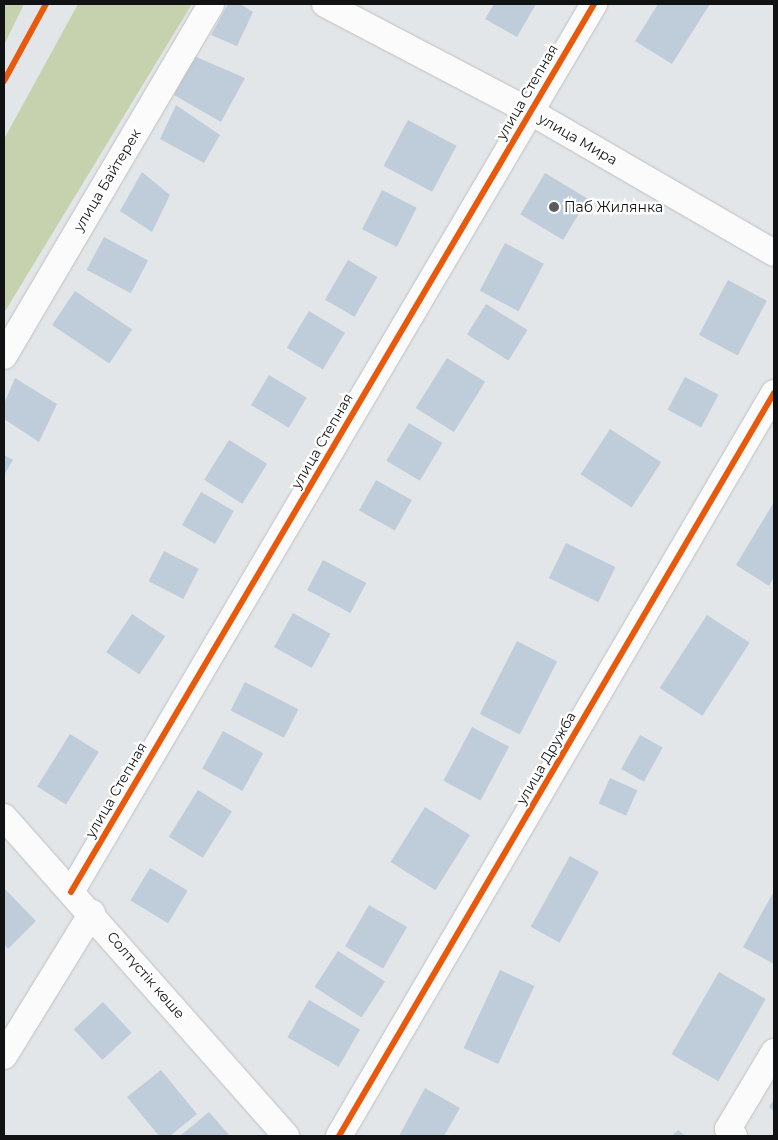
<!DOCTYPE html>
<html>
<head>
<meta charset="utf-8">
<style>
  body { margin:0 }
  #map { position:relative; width:778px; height:1140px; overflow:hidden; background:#e3e6e9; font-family:Montserrat,sans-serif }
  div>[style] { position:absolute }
  .green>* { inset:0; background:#c5d2ad }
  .building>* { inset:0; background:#bfccda; transform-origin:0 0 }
  .roads { filter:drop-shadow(0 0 1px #bec0c2) drop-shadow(0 0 1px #bec0c2) }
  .minor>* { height:26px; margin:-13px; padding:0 13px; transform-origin:13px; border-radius:13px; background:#fbfbfc }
  .cycleway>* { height:6px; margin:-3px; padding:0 3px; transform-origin:3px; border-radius:3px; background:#e8590c }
  .dots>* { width:14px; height:14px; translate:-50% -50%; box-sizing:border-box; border:2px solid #fff; border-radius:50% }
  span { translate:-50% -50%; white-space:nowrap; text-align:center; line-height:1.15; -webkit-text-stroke:4.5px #fff; paint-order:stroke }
  .street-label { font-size:14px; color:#111214 }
  .poi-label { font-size:14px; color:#111214 }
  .left { translate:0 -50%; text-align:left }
  .frame { position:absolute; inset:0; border:5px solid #111214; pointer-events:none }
</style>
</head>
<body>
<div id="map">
  <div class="green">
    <div style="clip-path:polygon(4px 4px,24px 4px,4px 45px)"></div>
    <div style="clip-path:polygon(78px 4px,192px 4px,4px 313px,4px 139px)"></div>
  </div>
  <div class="building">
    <div style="clip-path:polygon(228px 4px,240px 4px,253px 12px,237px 46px,211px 35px)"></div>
    <div style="clip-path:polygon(494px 4px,536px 4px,517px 37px,485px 19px)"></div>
    <div style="clip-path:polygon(658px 4px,710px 4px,672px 64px,635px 41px)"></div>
    <div style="clip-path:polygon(194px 56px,245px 78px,221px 122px,174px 95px)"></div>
    <div style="clip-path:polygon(176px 105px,220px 135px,204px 163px,160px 139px)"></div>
    <div style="left:408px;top:120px;width:55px;height:52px;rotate:28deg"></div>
    <div style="clip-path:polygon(142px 172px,170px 195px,152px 232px,120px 211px)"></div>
    <div style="left:545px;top:173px;width:50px;height:48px;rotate:31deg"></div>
    <div style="left:382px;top:190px;width:39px;height:44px;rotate:27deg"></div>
    <div style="left:104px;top:237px;width:50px;height:37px;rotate:28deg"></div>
    <div style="left:505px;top:243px;width:44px;height:54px;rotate:28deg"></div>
    <div style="left:348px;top:260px;width:34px;height:46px;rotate:30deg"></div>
    <div style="left:728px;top:280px;width:44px;height:62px;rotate:28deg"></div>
    <div style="left:75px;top:291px;width:69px;height:41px;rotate:34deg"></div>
    <div style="left:486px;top:304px;width:49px;height:36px;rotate:32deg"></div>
    <div style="left:309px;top:311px;width:42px;height:43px;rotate:31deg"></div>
    <div style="left:447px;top:358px;width:45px;height:59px;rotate:32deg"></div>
    <div style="left:269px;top:375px;width:44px;height:35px;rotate:31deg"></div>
    <div style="left:685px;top:377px;width:38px;height:37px;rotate:28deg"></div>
    <div style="clip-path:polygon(15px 378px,57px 404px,39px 442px,4px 419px,4px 404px)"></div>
    <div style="left:409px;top:423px;width:39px;height:44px;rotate:31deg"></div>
    <div style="left:610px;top:429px;width:61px;height:54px;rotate:33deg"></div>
    <div style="left:229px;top:440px;width:45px;height:47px;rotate:32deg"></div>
    <div style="clip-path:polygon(4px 455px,13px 460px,4px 475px)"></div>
    <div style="left:376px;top:480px;width:41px;height:35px;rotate:29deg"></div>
    <div style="left:201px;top:492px;width:38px;height:38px;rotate:30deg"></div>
    <div style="clip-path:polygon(774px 502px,774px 577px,769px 586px,736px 565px)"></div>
    <div style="left:566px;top:543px;width:55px;height:39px;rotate:26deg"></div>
    <div style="left:164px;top:551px;width:39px;height:34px;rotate:27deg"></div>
    <div style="left:323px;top:560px;width:49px;height:34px;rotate:28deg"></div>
    <div style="left:293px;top:613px;width:43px;height:39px;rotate:29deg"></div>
    <div style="left:132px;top:614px;width:40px;height:46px;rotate:34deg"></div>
    <div style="left:707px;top:615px;width:51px;height:87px;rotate:33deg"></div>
    <div style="left:517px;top:641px;width:45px;height:82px;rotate:27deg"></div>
    <div style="left:245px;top:682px;width:60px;height:32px;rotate:27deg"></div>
    <div style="left:472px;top:727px;width:42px;height:61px;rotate:28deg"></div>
    <div style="left:223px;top:731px;width:46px;height:43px;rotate:29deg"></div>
    <div style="left:70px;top:734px;width:34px;height:62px;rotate:32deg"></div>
    <div style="left:640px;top:735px;width:26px;height:39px;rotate:29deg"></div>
    <div style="left:610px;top:778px;width:30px;height:28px;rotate:24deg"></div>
    <div style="left:198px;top:790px;width:40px;height:55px;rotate:32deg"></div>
    <div style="left:425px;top:807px;width:53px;height:65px;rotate:32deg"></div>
    <div style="left:570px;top:856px;width:33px;height:81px;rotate:29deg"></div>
    <div style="left:150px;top:868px;width:44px;height:38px;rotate:31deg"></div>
    <div style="clip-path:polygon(4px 888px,36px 921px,8px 949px,4px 944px)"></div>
    <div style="clip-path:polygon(774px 891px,774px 964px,743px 947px)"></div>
    <div style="left:369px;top:905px;width:44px;height:48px;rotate:30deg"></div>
    <div style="left:338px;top:951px;width:56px;height:43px;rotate:33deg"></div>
    <div style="left:500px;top:970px;width:38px;height:86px;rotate:25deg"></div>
    <div style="left:719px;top:972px;width:54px;height:95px;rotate:30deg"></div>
    <div style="left:309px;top:1000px;width:59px;height:43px;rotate:30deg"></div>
    <div style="left:103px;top:1002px;width:42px;height:40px;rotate:47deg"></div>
    <div style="clip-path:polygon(161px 1070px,197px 1114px,170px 1136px,159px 1136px,127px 1097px)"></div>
    <div style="clip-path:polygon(425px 1088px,460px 1108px,444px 1136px,399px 1136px)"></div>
    <div style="clip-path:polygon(774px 1099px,774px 1111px,769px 1107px)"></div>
    <div style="clip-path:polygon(209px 1112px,230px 1136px,180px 1136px)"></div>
    <div style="clip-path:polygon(678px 1130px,685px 1136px,672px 1136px)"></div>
  </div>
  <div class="roads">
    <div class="minor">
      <div style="left:325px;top:4px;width:233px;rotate:27.7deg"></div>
      <div style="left:531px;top:112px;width:281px;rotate:30.1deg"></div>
      <div style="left:4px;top:356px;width:408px;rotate:-59.5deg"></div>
      <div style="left:4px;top:817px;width:426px;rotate:48.5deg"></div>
      <div style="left:71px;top:892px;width:1031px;rotate:-59.5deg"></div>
      <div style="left:4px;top:1056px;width:168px;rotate:-58.4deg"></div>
      <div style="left:339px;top:1136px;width:861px;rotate:-59.65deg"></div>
      <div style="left:734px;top:1136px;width:9px;rotate:-131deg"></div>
      <div style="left:728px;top:1129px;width:90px;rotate:-59.1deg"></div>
    </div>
  </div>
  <div class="cycleway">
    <div style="left:4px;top:81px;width:88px;rotate:-61.4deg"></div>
    <div style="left:71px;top:892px;width:1031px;rotate:-59.5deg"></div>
    <div style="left:339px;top:1136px;width:861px;rotate:-59.65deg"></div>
  </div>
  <div class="dots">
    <div style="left:554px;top:207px;background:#5a5c5f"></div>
  </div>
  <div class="street-label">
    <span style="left:527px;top:92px;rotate:-60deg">улица Степная</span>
    <span style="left:578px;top:139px;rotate:30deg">улица Мира</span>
    <span style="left:107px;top:180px;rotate:-59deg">улица Байтерек</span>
    <span style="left:322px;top:441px;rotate:-60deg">улица Степная</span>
    <span style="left:546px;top:758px;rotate:-60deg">улица Дружба</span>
    <span style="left:116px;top:790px;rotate:-60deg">улица Степная</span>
    <span style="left:146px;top:975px;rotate:49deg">Солтүстік көше</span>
  </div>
  <div class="poi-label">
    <span class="left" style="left:564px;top:207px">Паб Жилянка</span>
  </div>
  <div class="frame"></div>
</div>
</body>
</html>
